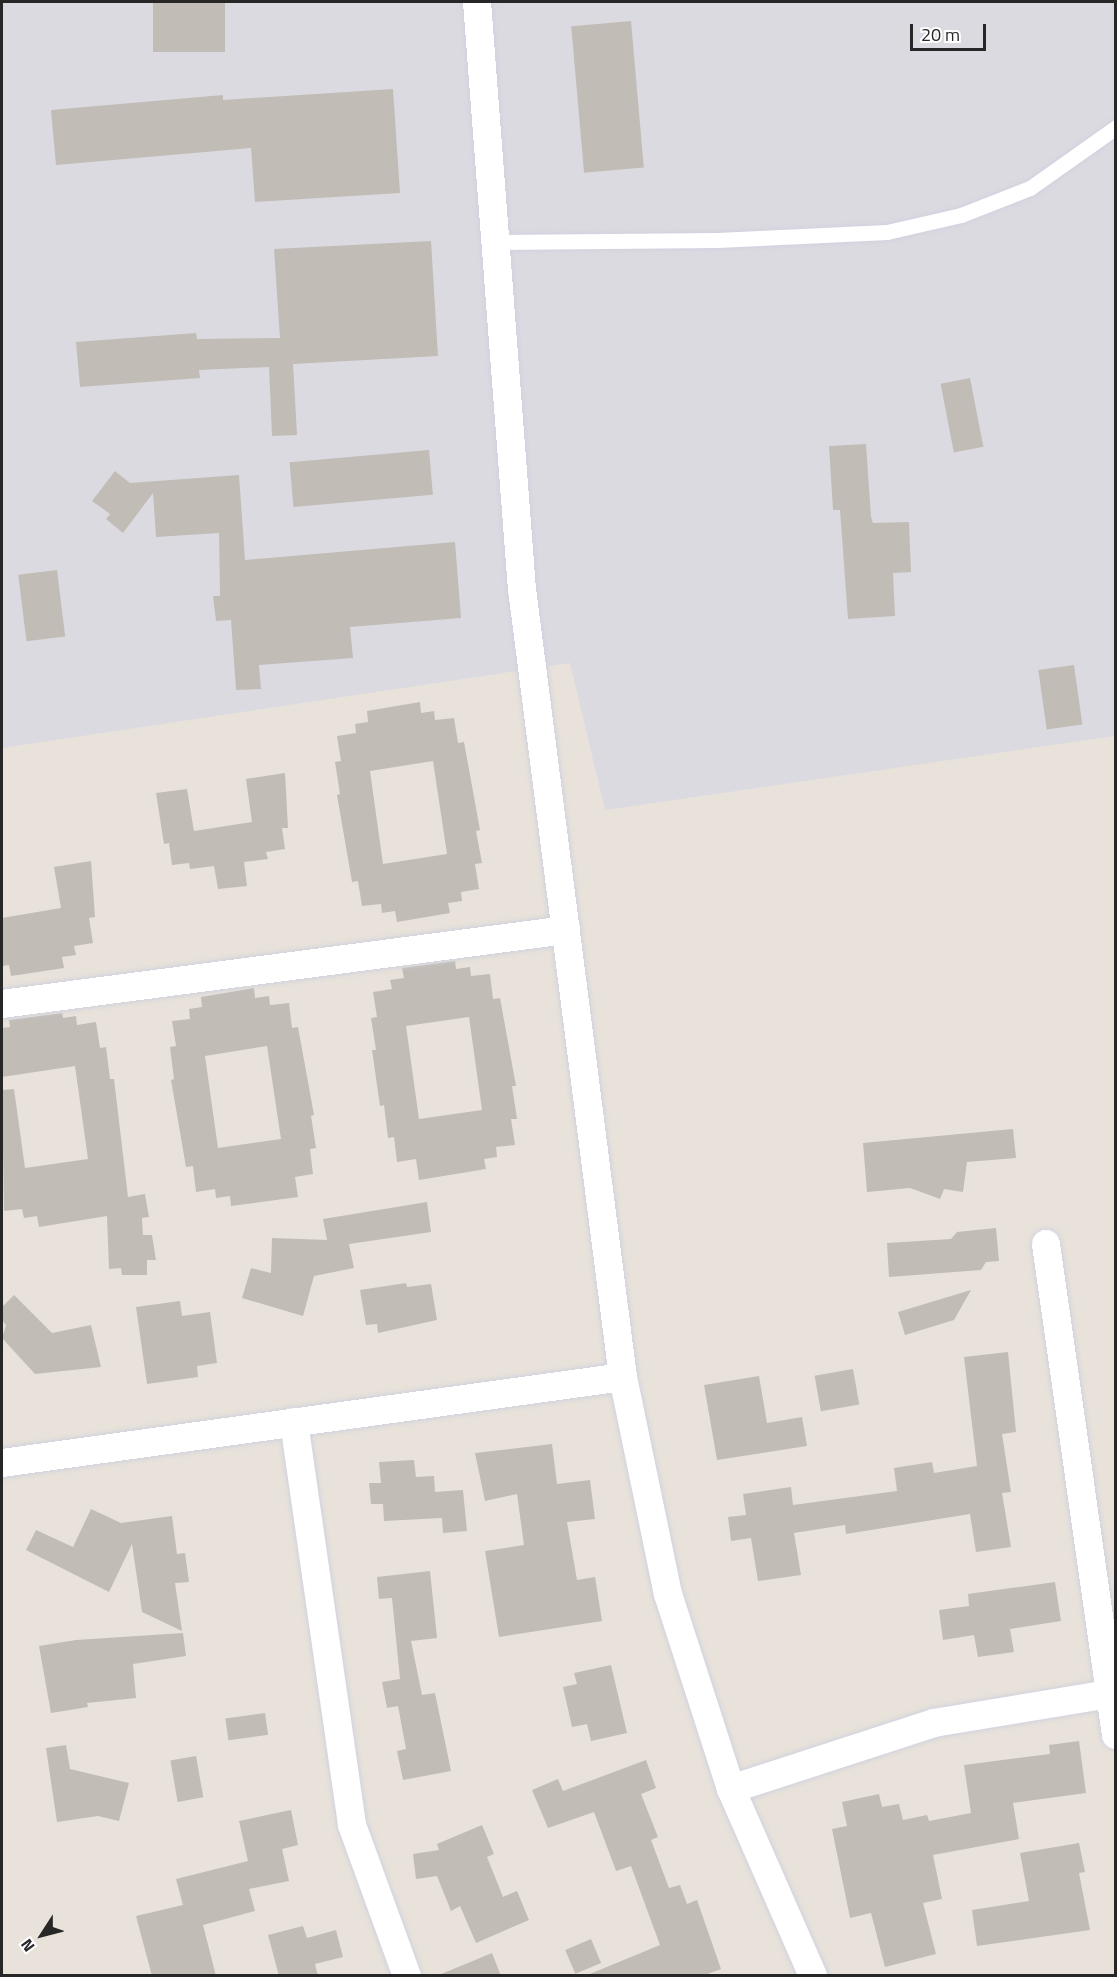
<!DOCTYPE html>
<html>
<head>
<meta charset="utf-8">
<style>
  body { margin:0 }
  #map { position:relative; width:1117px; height:1977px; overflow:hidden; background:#e8e2da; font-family:"Titillium Web",sans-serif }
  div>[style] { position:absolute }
  .industrial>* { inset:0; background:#dcdae1 }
  .building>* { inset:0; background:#c1bcb6; transform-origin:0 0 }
  .roads { filter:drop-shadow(0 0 2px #d0d2df) drop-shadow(0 0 2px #d0d2df) }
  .lane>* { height:15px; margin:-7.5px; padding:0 7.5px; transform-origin:7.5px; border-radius:7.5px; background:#fff }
  .street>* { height:28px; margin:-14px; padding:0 14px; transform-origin:14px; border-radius:14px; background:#fff }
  span { translate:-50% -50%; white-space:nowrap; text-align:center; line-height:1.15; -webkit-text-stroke:5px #fff; paint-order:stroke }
  .frame { position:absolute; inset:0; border:3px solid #272727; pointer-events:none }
  .north { position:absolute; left:12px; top:1905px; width:60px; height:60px; -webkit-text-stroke:4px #fff; paint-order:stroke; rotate:234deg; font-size:16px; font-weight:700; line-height:24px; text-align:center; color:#272727 }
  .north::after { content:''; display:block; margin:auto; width:21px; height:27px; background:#272727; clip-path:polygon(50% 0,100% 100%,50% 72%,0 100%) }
  .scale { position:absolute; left:910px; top:24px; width:76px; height:27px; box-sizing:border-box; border:3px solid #272727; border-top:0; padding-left:8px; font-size:18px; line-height:21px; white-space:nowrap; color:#272727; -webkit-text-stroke:4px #fff; paint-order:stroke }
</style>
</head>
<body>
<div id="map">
  <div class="industrial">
    <div style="clip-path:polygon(2px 2px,1115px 2px,1115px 736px,605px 810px,570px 663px,2px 748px)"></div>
  </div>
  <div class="building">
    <div style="left:153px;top:2px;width:72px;height:50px"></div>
    <div style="left:631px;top:21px;width:147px;height:60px;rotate:85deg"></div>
    <div style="clip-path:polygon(393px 89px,400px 193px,255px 202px,251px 148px,56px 165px,51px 110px,223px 95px,223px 100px)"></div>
    <div style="clip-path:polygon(431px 241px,438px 356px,293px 364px,297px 435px,272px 436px,269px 367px,199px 370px,200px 378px,80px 387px,76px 342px,196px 333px,197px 339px,280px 338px,274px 249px)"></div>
    <div style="left:970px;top:378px;width:70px;height:30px;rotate:79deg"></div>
    <div style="clip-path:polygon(866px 444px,871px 517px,873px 523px,909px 522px,911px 572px,893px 573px,895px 616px,848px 619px,840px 510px,833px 510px,829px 446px)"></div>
    <div style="left:429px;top:450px;width:45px;height:140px;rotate:85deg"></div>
    <div style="clip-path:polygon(115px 471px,130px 483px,239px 475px,245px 560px,455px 542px,461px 618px,350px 627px,353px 658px,259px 665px,261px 689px,236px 690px,231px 620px,216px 621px,213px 596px,220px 596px,219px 533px,156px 537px,153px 493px,123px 533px,106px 519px,110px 514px,92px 501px)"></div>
    <div style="left:57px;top:570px;width:67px;height:39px;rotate:83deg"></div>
    <div style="left:1074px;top:665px;width:60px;height:36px;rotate:82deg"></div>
    <div style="clip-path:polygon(evenodd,420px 702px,421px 713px,434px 711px,435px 720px,454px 718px,458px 743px,464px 742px,480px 830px,476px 831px,482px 863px,475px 864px,479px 889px,461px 892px,462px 901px,448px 903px,450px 913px,397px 922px,395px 911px,382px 913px,381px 904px,362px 906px,358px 881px,352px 882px,337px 795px,340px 794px,335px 762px,341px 761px,337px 736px,356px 733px,355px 724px,368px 722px,367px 711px,420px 702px,433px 761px,447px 854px,383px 864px,370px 771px,433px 761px)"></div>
    <div style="clip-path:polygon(285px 773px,288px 828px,282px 828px,285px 849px,266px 852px,268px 859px,244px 862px,247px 886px,218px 889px,214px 866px,190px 869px,189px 863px,172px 865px,169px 843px,164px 844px,156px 793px,187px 789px,194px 831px,252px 822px,246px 779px)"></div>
    <div style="clip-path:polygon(91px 861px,95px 917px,89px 918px,93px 943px,74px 946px,76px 955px,62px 957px,64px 968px,11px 976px,9px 965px,2px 966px,2px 918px,61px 908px,54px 867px)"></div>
    <div style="clip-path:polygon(evenodd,455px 961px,456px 969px,470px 967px,471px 976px,490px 974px,493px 999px,500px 998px,516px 1086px,512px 1086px,517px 1119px,511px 1119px,515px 1145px,496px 1147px,497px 1157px,484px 1159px,486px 1169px,419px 1180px,416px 1159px,397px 1162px,394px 1137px,388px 1138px,384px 1105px,380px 1106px,372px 1050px,376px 1050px,371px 1018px,377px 1017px,373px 992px,392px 989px,390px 980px,404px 978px,402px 968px,455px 961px,469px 1017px,482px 1110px,419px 1119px,406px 1026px,469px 1017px)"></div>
    <div style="clip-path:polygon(evenodd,254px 988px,255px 998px,269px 996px,270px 1005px,289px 1003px,292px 1028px,298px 1027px,314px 1115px,311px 1116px,316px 1148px,310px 1149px,313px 1174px,295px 1177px,298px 1197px,231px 1206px,230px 1196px,216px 1198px,215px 1189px,196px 1192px,193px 1166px,186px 1167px,171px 1080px,174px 1079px,170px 1047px,176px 1046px,172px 1021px,190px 1019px,189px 1009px,202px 1007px,201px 997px,254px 988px,267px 1046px,281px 1139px,218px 1148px,205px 1056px,267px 1046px)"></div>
    <div style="clip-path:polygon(62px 1013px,63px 1018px,76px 1016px,77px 1025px,96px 1022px,100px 1048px,106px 1047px,110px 1079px,114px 1079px,128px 1197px,145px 1194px,149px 1217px,142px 1218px,143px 1235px,152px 1235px,156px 1260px,147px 1260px,147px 1275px,122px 1275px,121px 1268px,109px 1269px,107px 1216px,39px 1227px,37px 1216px,24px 1218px,22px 1209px,4px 1211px,2px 1090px,14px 1089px,25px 1168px,88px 1159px,75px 1066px,2px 1077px,2px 1028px,10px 1027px,9px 1020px)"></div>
    <div style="clip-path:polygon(1013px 1129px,1016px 1158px,967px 1162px,963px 1192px,944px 1189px,940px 1199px,910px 1188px,867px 1192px,863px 1143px)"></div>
    <div style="clip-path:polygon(427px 1202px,431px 1232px,349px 1244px,354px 1268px,314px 1276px,303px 1316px,242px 1298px,251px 1268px,271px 1273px,272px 1238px,327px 1240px,323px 1219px)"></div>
    <div style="clip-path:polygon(996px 1228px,999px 1261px,986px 1262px,981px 1270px,889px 1277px,887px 1243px,951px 1239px,957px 1232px)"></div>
    <div style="clip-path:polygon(406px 1283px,407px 1287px,431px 1284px,437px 1320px,378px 1333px,377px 1324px,366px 1325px,360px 1290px)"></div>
    <div style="clip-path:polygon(971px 1290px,954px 1320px,905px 1335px,898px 1312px)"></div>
    <div style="clip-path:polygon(14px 1295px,52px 1333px,91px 1325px,101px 1367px,35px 1374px,2px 1338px,6px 1325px,2px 1320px,2px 1307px)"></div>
    <div style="clip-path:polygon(180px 1301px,182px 1316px,210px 1312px,217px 1363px,197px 1366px,198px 1377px,147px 1384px,136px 1307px)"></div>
    <div style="clip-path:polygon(1008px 1352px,1016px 1432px,1002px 1434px,1011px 1492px,1002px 1493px,1011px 1547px,976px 1552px,970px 1514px,846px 1534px,845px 1525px,794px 1533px,801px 1575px,758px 1581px,751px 1538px,731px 1541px,728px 1517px,746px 1515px,743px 1494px,791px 1487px,793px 1505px,897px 1491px,894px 1468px,932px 1462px,934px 1473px,977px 1466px,964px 1357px)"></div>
    <div style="left:853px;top:1369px;width:36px;height:39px;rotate:80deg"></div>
    <div style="clip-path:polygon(759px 1376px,767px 1423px,802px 1417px,807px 1446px,717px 1460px,704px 1385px)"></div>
    <div style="clip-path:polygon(552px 1444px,557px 1484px,590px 1480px,595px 1519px,567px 1522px,577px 1580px,595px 1577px,602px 1621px,499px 1637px,485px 1551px,524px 1545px,517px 1494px,485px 1501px,475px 1453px)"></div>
    <div style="clip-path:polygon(414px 1460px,416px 1477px,434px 1476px,435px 1492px,463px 1490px,467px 1531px,443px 1533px,442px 1518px,384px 1521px,383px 1504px,371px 1504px,369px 1483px,381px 1483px,379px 1462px)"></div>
    <div style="clip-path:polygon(91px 1509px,121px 1523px,172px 1516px,177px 1554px,185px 1553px,189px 1582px,175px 1583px,182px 1631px,142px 1612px,132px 1544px,109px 1592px,26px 1550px,36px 1530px,73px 1547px)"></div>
    <div style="clip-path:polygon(430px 1571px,437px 1638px,411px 1641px,422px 1695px,435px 1693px,451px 1771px,403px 1780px,397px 1751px,406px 1749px,398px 1706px,387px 1708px,382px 1682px,400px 1679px,392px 1598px,379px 1599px,377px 1577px)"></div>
    <div style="clip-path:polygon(1055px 1582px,1061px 1621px,1010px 1629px,1014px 1652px,978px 1657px,974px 1635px,943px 1640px,939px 1610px,969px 1606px,968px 1594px)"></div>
    <div style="clip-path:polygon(183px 1633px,186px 1656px,133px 1664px,136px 1698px,87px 1703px,88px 1707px,51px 1713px,39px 1646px,76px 1640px)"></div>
    <div style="clip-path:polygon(611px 1665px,627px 1733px,591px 1741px,587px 1724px,572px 1727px,563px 1687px,577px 1684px,574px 1673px)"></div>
    <div style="left:265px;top:1713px;width:22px;height:40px;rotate:82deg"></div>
    <div style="clip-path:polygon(1079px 1741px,1086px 1793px,1013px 1803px,1019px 1839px,933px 1855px,942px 1899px,923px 1903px,936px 1954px,885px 1967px,871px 1913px,850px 1918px,832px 1829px,847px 1826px,842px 1802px,879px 1794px,882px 1807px,899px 1804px,903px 1820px,927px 1815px,929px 1821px,971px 1813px,964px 1765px,1050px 1754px,1049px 1745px)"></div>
    <div style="clip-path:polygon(66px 1745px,70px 1769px,129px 1783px,119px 1821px,98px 1816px,57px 1822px,46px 1748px)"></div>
    <div style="left:196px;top:1756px;width:42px;height:26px;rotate:80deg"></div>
    <div style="clip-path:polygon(646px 1760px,656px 1788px,641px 1794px,658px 1837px,651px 1840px,669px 1888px,680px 1885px,687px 1904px,697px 1900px,721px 1969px,702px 1976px,585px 1976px,660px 1945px,631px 1866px,616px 1871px,594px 1812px,548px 1828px,532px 1790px,558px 1779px,563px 1791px)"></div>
    <div style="clip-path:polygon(291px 1810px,298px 1845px,282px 1849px,289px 1881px,249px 1889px,255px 1911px,203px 1925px,216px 1976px,152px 1976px,136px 1916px,183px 1905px,176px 1879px,248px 1861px,239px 1821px)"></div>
    <div style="clip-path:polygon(482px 1825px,494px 1854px,487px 1857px,503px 1897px,517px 1891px,529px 1920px,476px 1943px,460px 1906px,451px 1911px,437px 1876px,416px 1879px,413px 1854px,439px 1850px,437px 1844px)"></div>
    <div style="clip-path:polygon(1079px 1843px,1085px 1872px,1079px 1873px,1090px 1930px,977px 1946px,972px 1910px,1029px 1901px,1020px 1853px)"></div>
    <div style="clip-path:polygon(303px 1926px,307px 1938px,336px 1930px,343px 1957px,315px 1964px,318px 1976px,279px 1976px,268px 1935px)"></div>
    <div style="left:591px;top:1939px;width:26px;height:28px;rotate:67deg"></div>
    <div style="clip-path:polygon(492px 1953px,501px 1976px,439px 1976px,439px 1975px)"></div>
  </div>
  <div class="roads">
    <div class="lane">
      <div style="left:497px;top:242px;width:220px;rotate:-0.5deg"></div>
      <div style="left:717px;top:240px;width:170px;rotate:-2.7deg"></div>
      <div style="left:887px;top:232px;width:76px;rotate:-12.9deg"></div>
      <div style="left:961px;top:215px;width:74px;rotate:-21.4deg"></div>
      <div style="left:1030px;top:188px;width:105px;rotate:-35.3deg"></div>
    </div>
    <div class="street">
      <div style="left:477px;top:2px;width:589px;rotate:85.62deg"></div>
      <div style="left:522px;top:589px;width:794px;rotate:82.7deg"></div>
      <div style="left:623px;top:1377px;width:222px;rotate:78.3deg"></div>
      <div style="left:668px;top:1594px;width:205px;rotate:72.1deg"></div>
      <div style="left:731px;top:1789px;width:204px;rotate:66.3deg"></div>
      <div style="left:2px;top:1004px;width:569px;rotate:-7.47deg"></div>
      <div style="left:1046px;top:1244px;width:496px;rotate:81.9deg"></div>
      <div style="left:294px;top:1422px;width:407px;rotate:81.8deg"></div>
      <div style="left:352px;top:1825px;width:161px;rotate:70deg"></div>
      <div style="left:2px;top:1463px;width:627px;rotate:-7.88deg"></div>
      <div style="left:731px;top:1789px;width:213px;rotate:-18deg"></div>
      <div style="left:934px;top:1723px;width:184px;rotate:-9.4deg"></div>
    </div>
  </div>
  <div class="frame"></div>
  <div class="north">N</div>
  <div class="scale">20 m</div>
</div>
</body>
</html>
